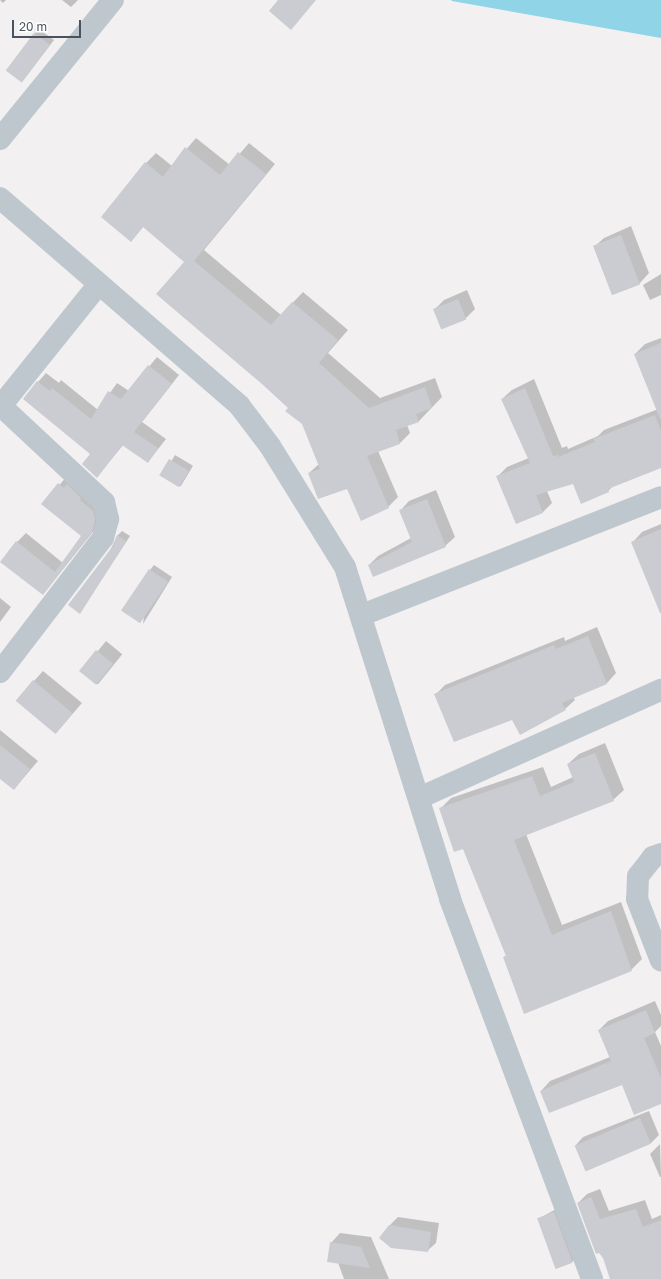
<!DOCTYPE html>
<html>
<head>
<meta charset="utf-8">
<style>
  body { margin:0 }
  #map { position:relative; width:661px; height:1279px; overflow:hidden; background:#f2f0f0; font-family:"Golos Text",sans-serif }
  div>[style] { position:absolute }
  .water>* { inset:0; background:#90d4e8 }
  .shadow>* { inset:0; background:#0003; transform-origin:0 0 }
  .building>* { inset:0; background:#caccd2; transform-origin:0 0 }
  .street>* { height:22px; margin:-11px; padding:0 11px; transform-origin:11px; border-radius:11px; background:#bfc7ce }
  span { translate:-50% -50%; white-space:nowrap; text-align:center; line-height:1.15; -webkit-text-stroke:3px #fff; paint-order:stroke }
  .scale { position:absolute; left:12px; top:20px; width:69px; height:18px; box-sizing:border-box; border:2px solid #49535d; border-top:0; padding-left:5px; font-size:12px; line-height:14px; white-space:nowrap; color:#49535d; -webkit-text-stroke:3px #fff; paint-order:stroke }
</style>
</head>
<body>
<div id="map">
  <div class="water">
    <div style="clip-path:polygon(451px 0,661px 0,661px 38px,452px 1px)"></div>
  </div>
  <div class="shadow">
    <div style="clip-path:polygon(0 0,6px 0,3px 3px)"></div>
    <div style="clip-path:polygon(62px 0,78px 0,71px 7px)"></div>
    <div style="clip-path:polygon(39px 29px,54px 40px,22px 82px,34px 34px)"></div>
    <div style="clip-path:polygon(196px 138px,230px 165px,249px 143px,275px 164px,204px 250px,281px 315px,303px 292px,348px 330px,328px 353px,380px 398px,435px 378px,442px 397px,419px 421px,407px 425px,410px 433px,400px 443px,378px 451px,398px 497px,388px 507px,309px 473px,319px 464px,303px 424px,186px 262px,144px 226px,131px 241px,146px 163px,156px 153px,172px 166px)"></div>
    <div style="clip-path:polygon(631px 226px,649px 273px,640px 283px,613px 294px,594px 247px,604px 238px)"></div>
    <div style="clip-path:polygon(661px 274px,661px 295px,650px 300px,643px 285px)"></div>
    <div style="clip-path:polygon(467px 290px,475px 309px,466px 318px,434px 310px,444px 300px)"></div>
    <div style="clip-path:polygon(661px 338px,661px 398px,635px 354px,645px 344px)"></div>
    <div style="clip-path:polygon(157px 357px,179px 375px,142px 422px,166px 439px,148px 462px,123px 445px,97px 477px,92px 453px,38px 382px,46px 373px,59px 383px,61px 380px,98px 410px,117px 383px,129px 391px)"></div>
    <div style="clip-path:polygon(534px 379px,562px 448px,567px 446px,568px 449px,598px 436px,604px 430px,661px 408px,661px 467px,614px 485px,608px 491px,574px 483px,547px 491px,552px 503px,543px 512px,516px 523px,497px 477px,507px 467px,529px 458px,502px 399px,512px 390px)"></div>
    <div style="left:175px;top:455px;width:21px;height:24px;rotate:31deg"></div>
    <div style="clip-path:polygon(68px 475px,102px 502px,100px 523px,43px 594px,17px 542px,26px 533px,63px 563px,83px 536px,43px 504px)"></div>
    <div style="clip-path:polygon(436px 490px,455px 537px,445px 546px,369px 565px,378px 556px,411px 538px,400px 511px,409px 501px)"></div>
    <div style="clip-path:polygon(661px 524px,661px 584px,633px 542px,642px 532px)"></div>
    <div style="clip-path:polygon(122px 531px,130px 536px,80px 613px,117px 536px)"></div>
    <div style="clip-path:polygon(154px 565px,172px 577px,143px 624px,150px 570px)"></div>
    <div style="clip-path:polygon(0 598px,11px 607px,0 622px)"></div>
    <div style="clip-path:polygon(597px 627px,616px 673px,607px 683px,573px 697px,575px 700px,565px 709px,513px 719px,436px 694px,445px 685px,564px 637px,565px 641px)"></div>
    <div style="left:106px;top:641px;width:21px;height:39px;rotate:39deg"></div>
    <div style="clip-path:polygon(43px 671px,82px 703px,56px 733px,34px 681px)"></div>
    <div style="clip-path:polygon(0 730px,38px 761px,14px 789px,0 778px)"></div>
    <div style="clip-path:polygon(605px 743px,624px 790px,613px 800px,526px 834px,562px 925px,621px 902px,642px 959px,631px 970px,504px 957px,507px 955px,463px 848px,440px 809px,451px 798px,543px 767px,551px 787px,573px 777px,568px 764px,579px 754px)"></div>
    <div style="clip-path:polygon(655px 1001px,661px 1015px,661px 1026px,655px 1032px,661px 1046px,661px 1103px,622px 1084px,541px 1091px,550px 1081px,610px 1057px,599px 1030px,608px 1021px)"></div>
    <div style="clip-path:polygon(649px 1111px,659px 1135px,650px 1144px,575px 1146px,583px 1137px)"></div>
    <div style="clip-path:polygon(660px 1144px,661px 1177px,660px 1177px,650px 1154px)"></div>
    <div style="clip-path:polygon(600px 1189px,609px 1211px,645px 1200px,652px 1219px,661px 1215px,661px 1279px,611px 1279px,604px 1257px,578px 1203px,587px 1194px)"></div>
    <div style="clip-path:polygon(558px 1208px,577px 1258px,572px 1262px,538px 1219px)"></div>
    <div style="clip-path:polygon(398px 1217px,439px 1223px,436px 1243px,427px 1251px,389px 1226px)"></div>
    <div style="clip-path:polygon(340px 1233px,371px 1237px,389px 1279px,344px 1279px,331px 1243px)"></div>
  </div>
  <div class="building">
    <div style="clip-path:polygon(278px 0,316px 0,291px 30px,269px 11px)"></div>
    <div style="left:34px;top:33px;width:20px;height:47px;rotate:37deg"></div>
    <div style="clip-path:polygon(185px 147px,220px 175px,238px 152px,266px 174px,194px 261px,271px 325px,292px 302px,338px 340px,319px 363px,369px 408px,425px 387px,432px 408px,416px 414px,419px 422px,396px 430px,400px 444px,367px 456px,389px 508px,361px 521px,347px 489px,318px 499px,308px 473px,320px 469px,302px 424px,285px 411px,288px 408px,262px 384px,156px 294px,184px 262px,143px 227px,131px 242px,101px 217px,145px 162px,163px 177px)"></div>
    <div style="left:621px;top:235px;width:53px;height:30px;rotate:69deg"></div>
    <div style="left:458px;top:299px;width:22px;height:27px;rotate:68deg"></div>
    <div style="clip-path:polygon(661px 343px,661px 419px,660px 419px,634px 354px)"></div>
    <div style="clip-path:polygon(148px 365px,172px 384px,134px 432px,158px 448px,148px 463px,122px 445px,97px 478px,82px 464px,90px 454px,23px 399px,37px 381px,50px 391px,52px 388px,91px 419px,108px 391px,121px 399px)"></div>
    <div style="clip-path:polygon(525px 388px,553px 456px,558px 455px,558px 457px,595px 442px,593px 439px,655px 415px,661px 431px,661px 468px,608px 489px,609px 492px,581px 504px,573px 484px,536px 495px,543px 513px,516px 524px,496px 476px,530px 463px,501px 399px)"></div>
    <div style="left:169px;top:459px;width:23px;height:19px;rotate:31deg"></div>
    <div style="clip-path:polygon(58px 483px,64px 488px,67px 484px,81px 498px,80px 500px,93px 511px,95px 519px,92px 532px,43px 595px,0 562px,16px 541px,55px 572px,81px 536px,41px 504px)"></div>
    <div style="clip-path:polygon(427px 499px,446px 547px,373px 577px,368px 565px,412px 542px,399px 510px)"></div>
    <div style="clip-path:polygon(661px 529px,661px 613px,660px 613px,631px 542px)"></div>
    <div style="clip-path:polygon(117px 535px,126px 541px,80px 614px,68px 605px,113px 546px)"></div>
    <div style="left:149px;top:569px;width:23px;height:50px;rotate:34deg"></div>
    <div style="clip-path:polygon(588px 636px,607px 684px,562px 703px,566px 710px,520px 735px,512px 720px,454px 742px,434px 694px,554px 645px,556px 649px)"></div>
    <div style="left:96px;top:650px;width:22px;height:27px;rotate:39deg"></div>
    <div style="left:33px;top:680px;width:52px;height:27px;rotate:40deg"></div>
    <div style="clip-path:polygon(0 745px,30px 769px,14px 790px,0 779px)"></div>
    <div style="clip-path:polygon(595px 753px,614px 801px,514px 840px,552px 935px,611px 911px,632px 971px,524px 1014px,503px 957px,506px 956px,463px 849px,454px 852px,439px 808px,532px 776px,540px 796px,574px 782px,567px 764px)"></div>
    <div style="clip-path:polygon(646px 1010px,655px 1033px,644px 1038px,661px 1078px,661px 1104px,634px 1115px,622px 1085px,549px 1113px,540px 1091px,611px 1061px,598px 1030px)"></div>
    <div style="left:640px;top:1118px;width:28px;height:71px;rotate:67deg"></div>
    <div style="clip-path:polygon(591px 1197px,600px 1219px,636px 1209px,643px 1227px,661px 1220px,661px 1279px,610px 1279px,603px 1258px,599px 1253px,596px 1254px,577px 1203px)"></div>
    <div style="left:554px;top:1212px;width:54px;height:18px;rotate:70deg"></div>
    <div style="clip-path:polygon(389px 1225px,431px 1232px,428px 1252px,391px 1248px,379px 1238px)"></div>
    <div style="clip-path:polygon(330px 1242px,361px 1247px,370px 1268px,327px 1262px)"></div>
  </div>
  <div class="street">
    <div style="left:0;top:139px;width:179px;rotate:-50.9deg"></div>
    <div style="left:0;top:198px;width:316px;rotate:40.9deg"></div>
    <div style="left:239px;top:405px;width:51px;rotate:52.9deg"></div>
    <div style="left:270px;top:446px;width:142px;rotate:58.2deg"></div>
    <div style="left:345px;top:567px;width:348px;rotate:72.4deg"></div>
    <div style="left:450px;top:899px;width:406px;rotate:69.5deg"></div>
    <div style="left:0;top:407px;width:158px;rotate:-51.2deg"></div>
    <div style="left:362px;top:615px;width:321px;rotate:-21.5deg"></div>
    <div style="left:0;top:672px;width:169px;rotate:-52.5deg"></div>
    <div style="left:103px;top:538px;width:20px;rotate:-75deg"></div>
    <div style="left:108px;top:519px;width:17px;rotate:-103deg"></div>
    <div style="left:104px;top:502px;width:141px;rotate:-137deg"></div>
    <div style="left:419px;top:798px;width:265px;rotate:-24.1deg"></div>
    <div style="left:661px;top:854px;width:9px;rotate:159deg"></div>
    <div style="left:653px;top:857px;width:24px;rotate:128deg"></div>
    <div style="left:638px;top:876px;width:23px;rotate:92deg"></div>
    <div style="left:637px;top:899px;width:66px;rotate:68.8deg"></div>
  </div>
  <div class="scale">20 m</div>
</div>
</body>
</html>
